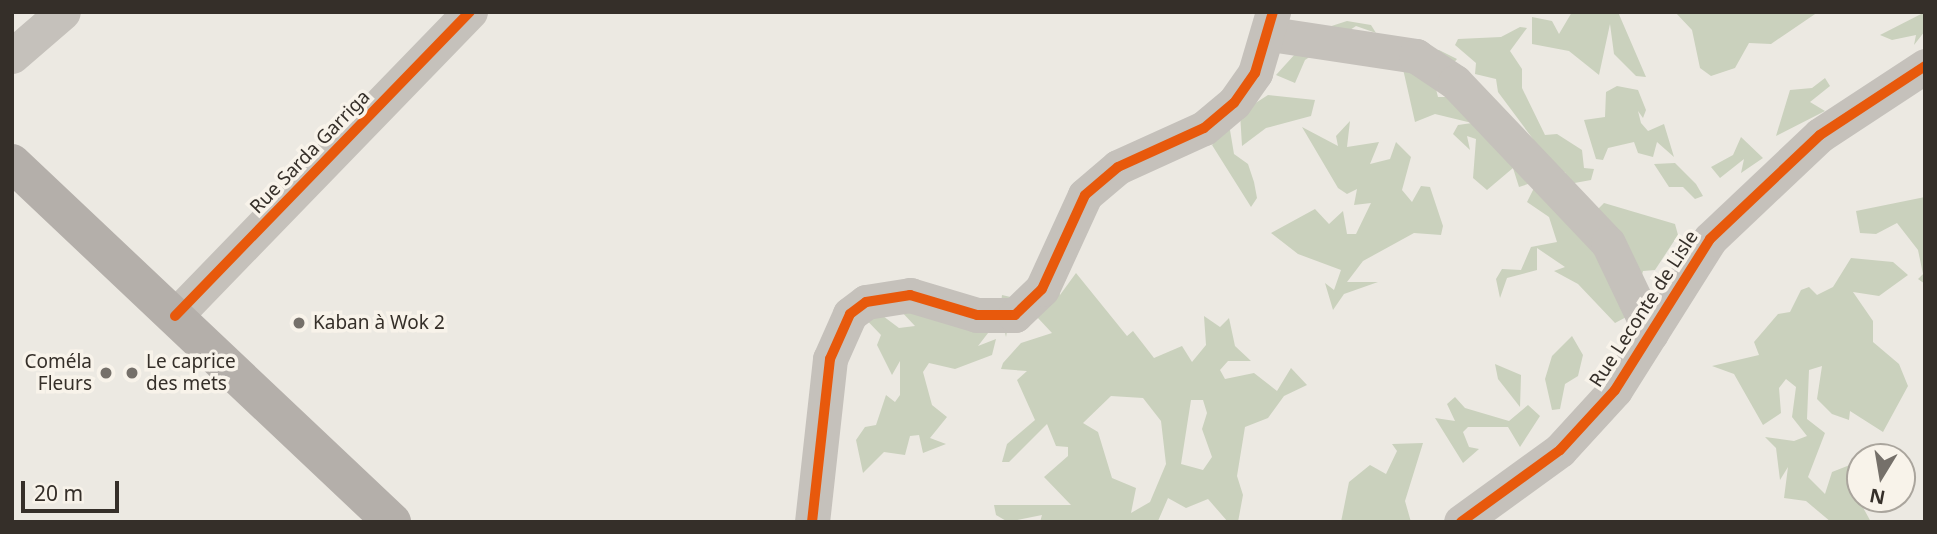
<!DOCTYPE html>
<html>
<head>
<meta charset="utf-8">
<style>
  body { margin:0 }
  #map { position:relative; width:1937px; height:534px; overflow:hidden; background:#ece9e2; font-family:"Noto Sans",sans-serif }
  div>[style] { position:absolute }
  .green>* { inset:0; background:#cad1bd }
  .minor>* { height:35px; margin:-17.5px; padding:0 17.5px; transform-origin:17.5px; border-radius:17.5px; background:#c5c1bb }
  .major>* { height:38px; margin:-19px; padding:0 19px; transform-origin:19px; border-radius:19px; background:#b4afaa }
  .cycleway>* { height:10px; margin:-5px; padding:0 5px; transform-origin:5px; border-radius:5px; background:#e8590c }
  .dots>* { width:19px; height:19px; translate:-50% -50%; box-sizing:border-box; border:4px solid #f8f3ea; border-radius:50% }
  span { translate:-50% -50%; white-space:nowrap; text-align:center; line-height:1.15; -webkit-text-stroke:7px #f8f3ea; paint-order:stroke }
  .street-label { font-size:19px; color:#352f29 }
  .poi-label { font-size:19px; color:#352f29 }
  .left { translate:0 -50%; text-align:left }
  .right { translate:-100% -50%; text-align:right }
  .frame { position:absolute; inset:0; border:14px solid #352f29; pointer-events:none }
  .north { position:absolute; left:1846px; top:443px; width:70px; height:70px; box-sizing:border-box; background:#f8f3ea; border:2px solid #aaa59d; border-radius:50%; rotate:191deg; font-size:19px; font-weight:700; line-height:28px; text-align:center; color:#352f29 }
  .north::after { content:''; display:block; margin:auto; width:24px; height:32px; background:#75706a; clip-path:polygon(50% 0,100% 100%,50% 72%,0 100%) }
  .scale { position:absolute; left:21px; top:481px; width:98px; height:32px; box-sizing:border-box; border:4px solid #352f29; border-top:0; padding-left:9px; font-size:21px; line-height:24px; white-space:nowrap; color:#352f29; -webkit-text-stroke:5px #f8f3ea; paint-order:stroke }
</style>
</head>
<body>
<div id="map">
  <div class="green">
    <div style="clip-path:polygon(1572px 12px,1618px 12px,1646px 77px,1636px 76px,1614px 54px,1610px 24px,1599px 75px,1569px 51px,1532px 44px,1532px 17px,1552px 21px,1559px 34px)"></div>
    <div style="clip-path:polygon(1675px 12px,1818px 12px,1771px 44px,1749px 43px,1735px 68px,1711px 76px,1700px 68px,1692px 30px)"></div>
    <div style="clip-path:polygon(1925px 12px,1925px 31px,1914px 45px,1916px 35px,1892px 40px,1880px 35px)"></div>
    <div style="clip-path:polygon(1347px 21px,1371px 25px,1376px 33px,1356px 26px,1305px 60px,1295px 83px,1276px 75px,1316px 31px)"></div>
    <div style="clip-path:polygon(1520px 27px,1527px 28px,1510px 51px,1522px 69px,1522px 88px,1545px 135px,1557px 134px,1582px 150px,1584px 168px,1594px 169px,1591px 180px,1569px 184px,1565px 172px,1519px 187px,1513px 168px,1487px 190px,1473px 178px,1476px 139px,1467px 136px,1470px 150px,1453px 134px,1458px 125px,1472px 123px,1435px 114px,1415px 122px,1401px 60px,1439px 50px,1457px 59px,1435px 85px,1438px 97px,1462px 97px,1533px 139px,1498px 92px,1496px 79px,1475px 74px,1476px 63px,1455px 45px,1458px 39px,1501px 37px)"></div>
    <div style="clip-path:polygon(1825px 78px,1830px 86px,1810px 102px,1825px 111px,1776px 136px,1790px 90px,1812px 88px)"></div>
    <div style="clip-path:polygon(1617px 86px,1638px 90px,1646px 110px,1643px 118px,1638px 111px,1641px 123px,1648px 131px,1664px 124px,1674px 157px,1657px 142px,1653px 157px,1638px 153px,1634px 142px,1608px 148px,1603px 160px,1596px 159px,1584px 120px,1605px 117px,1606px 92px)"></div>
    <div style="clip-path:polygon(1268px 95px,1315px 100px,1311px 116px,1266px 128px,1242px 146px,1240px 113px)"></div>
    <div style="clip-path:polygon(1350px 121px,1347px 147px,1379px 142px,1370px 164px,1390px 159px,1396px 142px,1411px 157px,1402px 190px,1412px 202px,1421px 186px,1430px 187px,1443px 226px,1441px 235px,1414px 233px,1363px 261px,1347px 282px,1378px 282px,1344px 294px,1333px 310px,1325px 283px,1334px 290px,1341px 270px,1298px 254px,1271px 233px,1315px 209px,1329px 224px,1343px 211px,1347px 234px,1356px 234px,1371px 203px,1354px 205px,1357px 189px,1347px 194px,1338px 188px,1302px 127px,1338px 146px,1336px 136px)"></div>
    <div style="clip-path:polygon(1229px 124px,1234px 154px,1248px 164px,1254px 182px,1257px 198px,1251px 207px,1212px 145px)"></div>
    <div style="clip-path:polygon(1741px 137px,1763px 158px,1741px 173px,1744px 159px,1720px 178px,1711px 167px,1733px 155px)"></div>
    <div style="clip-path:polygon(1675px 163px,1696px 184px,1703px 196px,1695px 199px,1683px 187px,1669px 187px,1654px 164px)"></div>
    <div style="clip-path:polygon(1534px 188px,1597px 210px,1604px 203px,1675px 224px,1678px 235px,1655px 270px,1643px 271px,1632px 314px,1615px 323px,1578px 284px,1554px 271px,1565px 267px,1537px 248px,1537px 270px,1507px 278px,1500px 298px,1496px 279px,1502px 269px,1521px 270px,1531px 247px,1557px 242px,1549px 217px,1527px 202px)"></div>
    <div style="clip-path:polygon(1925px 197px,1925px 284px,1918px 279px,1923px 274px,1918px 250px,1897px 223px,1876px 234px,1860px 233px,1856px 211px)"></div>
    <div style="clip-path:polygon(1851px 258px,1893px 262px,1908px 275px,1879px 296px,1853px 292px,1873px 321px,1873px 342px,1899px 364px,1908px 386px,1883px 432px,1850px 411px,1849px 420px,1832px 414px,1817px 399px,1822px 366px,1809px 370px,1807px 419px,1825px 433px,1808px 477px,1825px 494px,1832px 472px,1860px 461px,1855px 493px,1871px 522px,1831px 522px,1806px 501px,1784px 498px,1788px 467px,1780px 480px,1776px 448px,1765px 437px,1794px 441px,1807px 436px,1792px 417px,1796px 387px,1786px 379px,1779px 388px,1781px 413px,1763px 425px,1734px 374px,1712px 366px,1759px 355px,1754px 342px,1778px 314px,1790px 312px,1801px 290px,1809px 287px,1817px 295px,1833px 287px)"></div>
    <div style="clip-path:polygon(evenodd,1076px 273px,1127px 336px,1133px 331px,1154px 358px,1182px 346px,1192px 362px,1206px 345px,1204px 316px,1220px 327px,1229px 318px,1235px 346px,1251px 361px,1228px 361px,1220px 370px,1225px 379px,1254px 373px,1277px 391px,1291px 368px,1307px 385px,1284px 396px,1268px 418px,1245px 427px,1237px 476px,1243px 495px,1238px 522px,1228px 522px,1208px 499px,1186px 508px,1168px 498px,1158px 521px,1040px 522px,1042px 515px,1008px 522px,996px 515px,994px 505px,1071px 505px,1044px 477px,1068px 456px,1068px 447px,1056px 446px,1047px 424px,1009px 462px,1002px 462px,1007px 444px,1035px 420px,1017px 380px,1027px 371px,1001px 369px,1003px 363px,1021px 343px,1052px 333px,1037px 317px,1010px 316px,1006px 337px,1000px 312px,1002px 295px,1019px 299px,1059px 289px,1060px 295px,1076px 273px,1111px 396px,1143px 398px,1161px 421px,1166px 464px,1150px 502px,1131px 513px,1136px 488px,1112px 478px,1098px 432px,1083px 423px,1111px 396px,1076px 273px,1191px 400px,1203px 400px,1207px 413px,1202px 429px,1212px 457px,1203px 470px,1181px 464px,1191px 400px)"></div>
    <div style="clip-path:polygon(856px 309px,875px 310px,899px 328px,915px 326px,899px 309px,995px 324px,978px 346px,996px 339px,992px 355px,955px 369px,929px 363px,923px 372px,932px 405px,947px 417px,930px 438px,946px 444px,923px 453px,919px 435px,910px 436px,905px 455px,884px 452px,863px 473px,856px 440px,865px 427px,876px 425px,886px 395px,895px 402px,900px 395px,900px 361px,892px 375px,877px 345px,881px 335px)"></div>
    <div style="clip-path:polygon(1572px 336px,1583px 355px,1578px 376px,1565px 384px,1560px 409px,1552px 410px,1545px 379px,1552px 356px)"></div>
    <div style="clip-path:polygon(1495px 364px,1521px 375px,1520px 407px,1498px 379px)"></div>
    <div style="clip-path:polygon(1455px 397px,1465px 408px,1509px 421px,1528px 405px,1540px 416px,1520px 447px,1508px 427px,1468px 427px,1463px 432px,1469px 447px,1479px 449px,1463px 463px,1435px 418px,1455px 421px,1447px 404px)"></div>
    <div style="clip-path:polygon(1423px 443px,1405px 501px,1411px 522px,1341px 522px,1349px 482px,1370px 465px,1386px 474px,1397px 451px,1392px 444px)"></div>
  </div>
  <div class="minor">
    <div style="left:1271px;top:34px;width:147px;rotate:8.6deg"></div>
    <div style="left:1416px;top:56px;width:47px;rotate:33.7deg"></div>
    <div style="left:1455px;top:82px;width:222px;rotate:46.5deg"></div>
    <div style="left:1608px;top:243px;width:100px;rotate:64.5deg"></div>
    <div style="left:12px;top:56px;width:67px;rotate:-40.8deg"></div>
    <div style="left:175px;top:316px;width:424px;rotate:-45.9deg"></div>
    <div style="left:812px;top:522px;width:164px;rotate:-83.7deg"></div>
    <div style="left:830px;top:359px;width:49px;rotate:-66deg"></div>
    <div style="left:850px;top:314px;width:20px;rotate:-37deg"></div>
    <div style="left:866px;top:302px;width:45px;rotate:-9deg"></div>
    <div style="left:910px;top:295px;width:70px;rotate:16.6deg"></div>
    <div style="left:977px;top:315px;width:38px"></div>
    <div style="left:1015px;top:315px;width:37px;rotate:-44deg"></div>
    <div style="left:1042px;top:289px;width:103px;rotate:-65.4deg"></div>
    <div style="left:1085px;top:195px;width:43px;rotate:-40.3deg"></div>
    <div style="left:1118px;top:167px;width:94px;rotate:-24.4deg"></div>
    <div style="left:1204px;top:128px;width:39px;rotate:-40deg"></div>
    <div style="left:1234px;top:103px;width:37px;rotate:-55deg"></div>
    <div style="left:1255px;top:73px;width:64px;rotate:-73.6deg"></div>
    <div style="left:1461px;top:522px;width:122px;rotate:-36deg"></div>
    <div style="left:1560px;top:450px;width:81px;rotate:-47.5deg"></div>
    <div style="left:1615px;top:390px;width:178px;rotate:-57.8deg"></div>
    <div style="left:1710px;top:239px;width:151px;rotate:-43.4deg"></div>
    <div style="left:1820px;top:135px;width:126px;rotate:-33.3deg"></div>
  </div>
  <div class="major">
    <div style="left:12px;top:163px;width:523px;rotate:43.37deg"></div>
  </div>
  <div class="cycleway">
    <div style="left:175px;top:316px;width:424px;rotate:-45.9deg"></div>
    <div style="left:812px;top:522px;width:164px;rotate:-83.7deg"></div>
    <div style="left:830px;top:359px;width:49px;rotate:-66deg"></div>
    <div style="left:850px;top:314px;width:20px;rotate:-37deg"></div>
    <div style="left:866px;top:302px;width:45px;rotate:-9deg"></div>
    <div style="left:910px;top:295px;width:70px;rotate:16.6deg"></div>
    <div style="left:977px;top:315px;width:38px"></div>
    <div style="left:1015px;top:315px;width:37px;rotate:-44deg"></div>
    <div style="left:1042px;top:289px;width:103px;rotate:-65.4deg"></div>
    <div style="left:1085px;top:195px;width:43px;rotate:-40.3deg"></div>
    <div style="left:1118px;top:167px;width:94px;rotate:-24.4deg"></div>
    <div style="left:1204px;top:128px;width:39px;rotate:-40deg"></div>
    <div style="left:1234px;top:103px;width:37px;rotate:-55deg"></div>
    <div style="left:1255px;top:73px;width:64px;rotate:-73.6deg"></div>
    <div style="left:1461px;top:522px;width:122px;rotate:-36deg"></div>
    <div style="left:1560px;top:450px;width:81px;rotate:-47.5deg"></div>
    <div style="left:1615px;top:390px;width:178px;rotate:-57.8deg"></div>
    <div style="left:1710px;top:239px;width:151px;rotate:-43.4deg"></div>
    <div style="left:1820px;top:135px;width:126px;rotate:-33.3deg"></div>
  </div>
  <div class="dots">
    <div style="left:299px;top:323px;background:#75706a"></div>
    <div style="left:106px;top:373px;background:#75706a"></div>
    <div style="left:132px;top:373px;background:#75706a"></div>
  </div>
  <div class="street-label">
    <span style="left:310px;top:152px;rotate:-46deg">Rue Sarda Garriga</span>
    <span style="left:1644px;top:309px;rotate:-57deg">Rue Leconte de Lisle</span>
  </div>
  <div class="poi-label">
    <span class="left" style="left:313px;top:323px">Kaban à Wok 2</span>
    <span class="right" style="left:92px;top:373px">Coméla<br>Fleurs</span>
    <span class="left" style="left:146px;top:373px">Le caprice<br>des mets</span>
  </div>
  <div class="frame"></div>
  <div class="north">N</div>
  <div class="scale">20 m</div>
</div>
</body>
</html>
